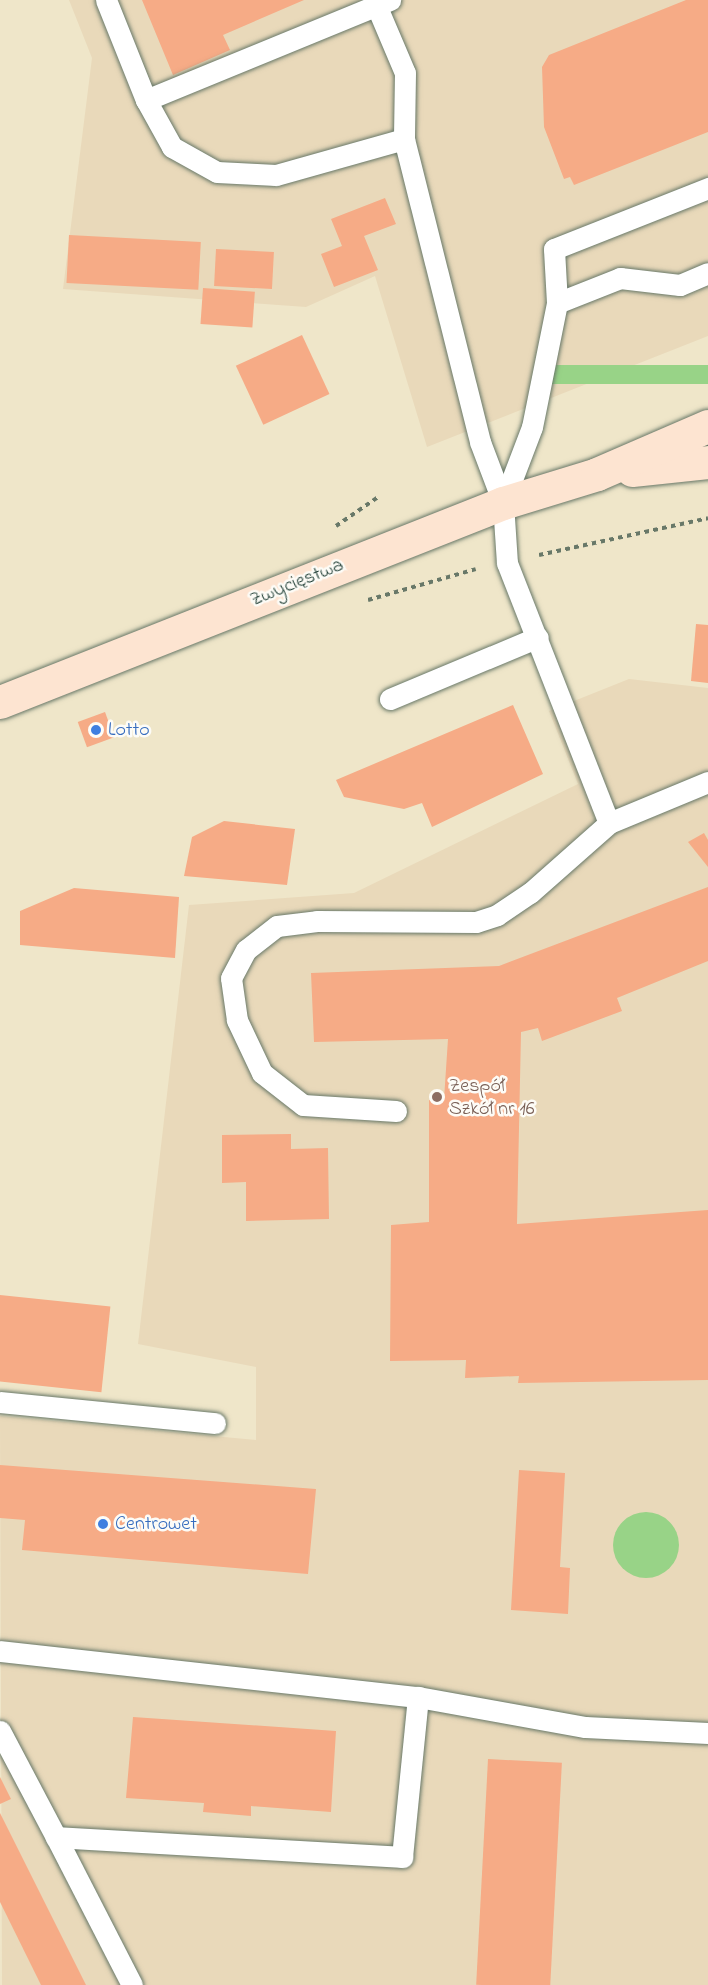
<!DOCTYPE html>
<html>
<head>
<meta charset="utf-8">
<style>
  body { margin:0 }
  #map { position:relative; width:708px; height:1985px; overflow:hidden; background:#efe6c9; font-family:"Indie Flower",sans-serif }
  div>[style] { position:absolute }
  .built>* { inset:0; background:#e9d9ba }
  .green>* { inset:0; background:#98d387; transform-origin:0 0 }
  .round { border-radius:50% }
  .building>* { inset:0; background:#f6ab86; transform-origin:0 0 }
  .path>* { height:4px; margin-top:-2px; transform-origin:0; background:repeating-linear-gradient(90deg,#687868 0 4.5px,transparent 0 9px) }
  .roads { filter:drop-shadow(0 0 2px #687868) drop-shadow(0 0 2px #687868) }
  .lane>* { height:21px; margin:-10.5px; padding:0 10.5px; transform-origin:10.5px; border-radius:10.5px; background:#fff }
  .secondary>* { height:33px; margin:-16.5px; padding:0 16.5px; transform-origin:16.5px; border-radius:16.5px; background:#fde4d1 }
  .dots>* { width:16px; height:16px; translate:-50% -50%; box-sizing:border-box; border:3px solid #fdfcf7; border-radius:50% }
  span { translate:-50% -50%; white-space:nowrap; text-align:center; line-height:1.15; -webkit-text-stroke:5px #fdfcf7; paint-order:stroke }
  .street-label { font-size:20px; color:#1f3d34 }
  .shop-label { font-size:20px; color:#366cbe }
  .left { translate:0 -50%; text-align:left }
  .education-label { font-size:20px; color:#785e54 }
</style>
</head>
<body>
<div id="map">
  <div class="built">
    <div style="clip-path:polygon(69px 0,708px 0,708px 336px,427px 447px,375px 276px,306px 307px,63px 289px,92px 58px)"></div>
    <div style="clip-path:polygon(629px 679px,708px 688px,708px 1985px,2px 1985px,0 1416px,256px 1440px,256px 1367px,138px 1344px,189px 905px,354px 893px,578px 784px,549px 711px)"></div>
  </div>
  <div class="green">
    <div style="left:708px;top:365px;width:19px;height:158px;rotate:90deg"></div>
    <div class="round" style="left:613px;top:1512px;width:66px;height:66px"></div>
  </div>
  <div class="building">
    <div style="clip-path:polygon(142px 0,304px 0,223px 35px,230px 50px,173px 75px)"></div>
    <div style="clip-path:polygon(686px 0,708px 0,708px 132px,574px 185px,570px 177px,564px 179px,544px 127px,542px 67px,549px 55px)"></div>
    <div style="clip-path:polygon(385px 198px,396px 224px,364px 236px,378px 270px,334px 287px,321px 254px,342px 246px,331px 219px)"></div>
    <div style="left:69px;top:235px;width:132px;height:48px;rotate:3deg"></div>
    <div style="left:216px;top:249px;width:58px;height:37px;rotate:3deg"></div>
    <div style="left:203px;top:288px;width:52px;height:36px;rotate:4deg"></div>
    <div style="left:302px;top:335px;width:65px;height:73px;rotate:65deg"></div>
    <div style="clip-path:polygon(696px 624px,708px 625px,708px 683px,691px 681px)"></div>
    <div style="clip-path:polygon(513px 705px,543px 774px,432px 827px,422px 803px,404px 809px,344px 797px,336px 780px)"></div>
    <div style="left:105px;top:712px;width:27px;height:29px;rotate:70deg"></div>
    <div style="clip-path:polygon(224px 821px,295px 829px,287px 885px,184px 876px,192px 837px)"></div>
    <div style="clip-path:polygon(704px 833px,708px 840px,708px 867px,688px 842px)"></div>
    <div style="clip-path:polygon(708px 887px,708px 961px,617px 998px,622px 1011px,542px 1041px,538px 1028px,521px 1032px,517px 1224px,708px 1210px,708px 1380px,518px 1383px,519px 1376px,465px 1378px,466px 1360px,390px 1361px,391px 1225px,429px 1222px,429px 1100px,444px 1099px,448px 1039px,314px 1042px,311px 973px,499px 966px)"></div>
    <div style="clip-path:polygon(74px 888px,179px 897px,175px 958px,20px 945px,20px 911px)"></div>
    <div style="clip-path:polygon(291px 1134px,291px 1149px,328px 1148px,329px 1219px,246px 1221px,246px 1182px,222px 1183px,222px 1135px)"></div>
    <div style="left:0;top:1295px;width:111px;height:86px;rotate:6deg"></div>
    <div style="clip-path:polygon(0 1465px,316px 1489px,308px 1574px,22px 1550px,25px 1520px,0 1518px)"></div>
    <div style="clip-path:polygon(519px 1470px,565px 1473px,560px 1567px,570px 1568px,568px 1614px,511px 1610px)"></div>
    <div style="clip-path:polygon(133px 1717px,336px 1731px,331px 1812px,251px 1806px,251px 1816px,203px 1812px,204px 1803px,126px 1798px)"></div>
    <div style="left:488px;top:1759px;width:74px;height:226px;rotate:3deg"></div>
    <div style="clip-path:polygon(0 1777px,11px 1799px,0 1804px)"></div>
    <div style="clip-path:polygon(0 1813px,86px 1985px,41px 1985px,0 1902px)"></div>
  </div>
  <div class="path">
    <div style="left:336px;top:526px;width:51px;rotate:-34.6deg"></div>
    <div style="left:539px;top:555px;width:173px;rotate:-12.3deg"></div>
    <div style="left:368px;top:600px;width:112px;rotate:-16deg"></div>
  </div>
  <div class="roads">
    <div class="lane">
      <div style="left:106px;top:0;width:108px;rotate:68.2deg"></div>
      <div style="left:146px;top:100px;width:54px;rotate:61deg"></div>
      <div style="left:172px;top:147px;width:51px;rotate:29.1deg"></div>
      <div style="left:217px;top:172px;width:59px;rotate:2.9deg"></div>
      <div style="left:276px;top:175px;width:133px;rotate:-15.7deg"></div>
      <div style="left:374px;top:0;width:79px;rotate:67deg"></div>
      <div style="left:405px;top:73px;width:66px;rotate:90.9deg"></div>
      <div style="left:404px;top:139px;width:312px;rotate:75.9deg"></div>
      <div style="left:480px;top:442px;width:65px;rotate:69.3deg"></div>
      <div style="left:503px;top:503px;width:60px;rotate:86.2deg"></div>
      <div style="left:507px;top:563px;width:279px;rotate:68.6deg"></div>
      <div style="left:146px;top:100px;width:264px;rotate:-22.3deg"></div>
      <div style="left:557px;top:303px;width:54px;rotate:-93.2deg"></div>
      <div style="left:554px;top:249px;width:166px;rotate:-21.6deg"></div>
      <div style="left:503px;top:503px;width:81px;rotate:-69.1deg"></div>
      <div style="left:532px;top:427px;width:126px;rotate:-78.6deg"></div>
      <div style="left:557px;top:303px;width:68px;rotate:-21.6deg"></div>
      <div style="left:620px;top:278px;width:60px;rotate:6.7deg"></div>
      <div style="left:680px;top:285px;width:30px;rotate:-23deg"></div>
      <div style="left:390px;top:699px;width:160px;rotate:-22.7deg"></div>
      <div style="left:396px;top:1111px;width:93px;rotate:-176.3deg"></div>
      <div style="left:303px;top:1105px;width:52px;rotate:-142deg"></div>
      <div style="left:262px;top:1073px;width:59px;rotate:-115.3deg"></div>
      <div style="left:237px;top:1020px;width:42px;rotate:-98.1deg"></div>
      <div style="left:231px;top:978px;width:32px;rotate:-62deg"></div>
      <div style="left:246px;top:950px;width:39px;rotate:-38deg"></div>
      <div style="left:277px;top:926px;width:40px;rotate:-7.1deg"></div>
      <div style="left:317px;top:921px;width:159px;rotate:0.4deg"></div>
      <div style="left:476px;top:922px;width:22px;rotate:-18deg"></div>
      <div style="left:497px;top:915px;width:40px;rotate:-34deg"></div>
      <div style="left:530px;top:893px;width:106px;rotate:-41.5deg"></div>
      <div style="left:609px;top:823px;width:107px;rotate:-22.5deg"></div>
      <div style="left:0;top:1402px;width:216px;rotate:5.6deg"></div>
      <div style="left:0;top:1651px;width:421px;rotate:6.3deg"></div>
      <div style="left:418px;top:1697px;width:170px;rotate:10.2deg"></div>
      <div style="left:585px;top:1727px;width:123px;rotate:2.8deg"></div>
      <div style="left:0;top:1731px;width:120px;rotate:62.2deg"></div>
      <div style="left:56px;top:1837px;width:347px;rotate:3.3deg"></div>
      <div style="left:402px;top:1857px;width:161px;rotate:-84.3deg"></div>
      <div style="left:56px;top:1837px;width:166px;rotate:62.8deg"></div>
    </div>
    <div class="secondary">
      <div style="left:632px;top:470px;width:76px;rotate:-6deg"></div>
      <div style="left:0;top:702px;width:541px;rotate:-21.59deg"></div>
      <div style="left:503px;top:503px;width:98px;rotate:-17.1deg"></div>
      <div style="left:597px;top:474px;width:121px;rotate:-23.4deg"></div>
    </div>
  </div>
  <div class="dots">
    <div style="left:96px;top:730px;background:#3f7fe0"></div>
    <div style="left:437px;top:1097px;background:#8d6e63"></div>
    <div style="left:103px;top:1524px;background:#3f7fe0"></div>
  </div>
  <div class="street-label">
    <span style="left:297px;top:583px;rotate:-22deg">Zwycięstwa</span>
  </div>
  <div class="shop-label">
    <span class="left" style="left:108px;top:730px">Lotto</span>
    <span class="left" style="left:115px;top:1524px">Centrowet</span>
  </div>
  <div class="education-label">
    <span class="left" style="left:449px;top:1098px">Zespół<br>Szkół nr 16</span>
  </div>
</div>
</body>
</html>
